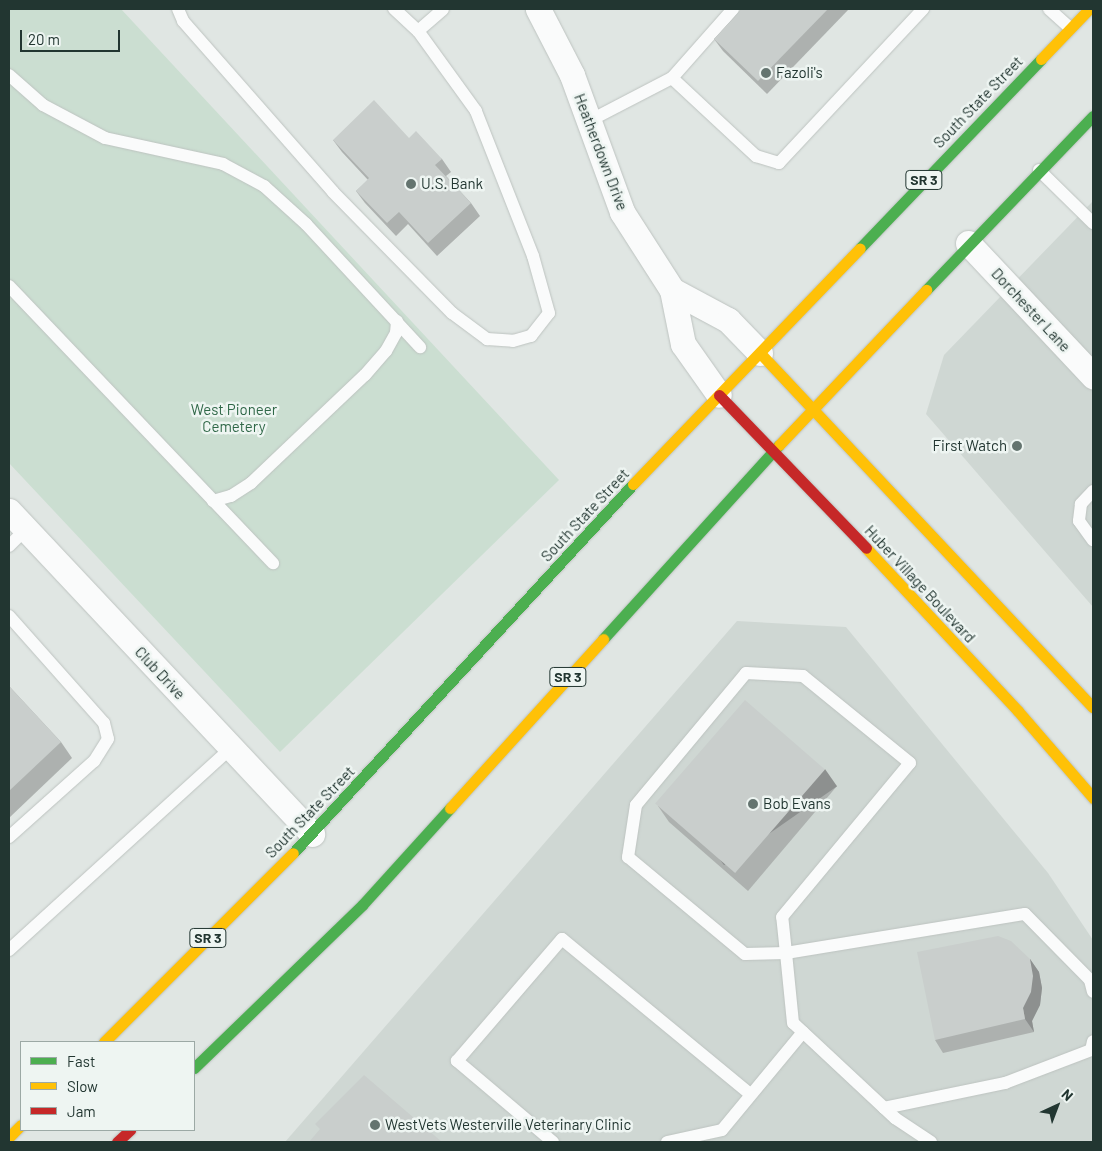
<!DOCTYPE html>
<html>
<head>
<meta charset="utf-8">
<style>
  body { margin:0 }
  #map { position:relative; width:1102px; height:1151px; overflow:hidden; background:#e0e6e3; font-family:Barlow,sans-serif }
  div>[style] { position:absolute }
  .built>* { inset:0; background:#cfd7d3 }
  .green>* { inset:0; background:#cbded1 }
  .roads { filter:drop-shadow(0 0 1px #bdc3c0) drop-shadow(0 0 1px #bdc3c0) }
  .lane>* { height:12px; margin:-6px; padding:0 6px; transform-origin:6px; border-radius:6px; background:#fafbfb }
  .street>* { height:25px; margin:-12.5px; padding:0 12.5px; transform-origin:12.5px; border-radius:12.5px; background:#fafbfb }
  .fast>* { height:11px; margin:-5.5px; padding:0 5.5px; transform-origin:5.5px; border-radius:5.5px; background:#4caf50 }
  .slow>* { height:11px; margin:-5.5px; padding:0 5.5px; transform-origin:5.5px; border-radius:5.5px; background:#ffc107 }
  .jam>* { height:11px; margin:-5.5px; padding:0 5.5px; transform-origin:5.5px; border-radius:5.5px; background:#c62828 }
  .wall>* { inset:0; background:#adb1af }
  .shaded-wall>* { inset:0; background:#8d908f; transform-origin:0 0 }
  .building>* { inset:0; background:#c9cecc; transform-origin:0 0 }
  .dots>* { width:14px; height:14px; translate:-50% -50%; box-sizing:border-box; border:2px solid #eef5f2; border-radius:50% }
  span { translate:-50% -50%; white-space:nowrap; text-align:center; line-height:1.15; -webkit-text-stroke:5px #eef5f2; paint-order:stroke }
  .shield-label span { padding:1px 4px; background:#eef5f2; border:1px solid; border-radius:4px; -webkit-text-stroke-width:0 }
  .shield-label { font-size:14px; color:#223631; font-weight:700 }
  .poi-label { font-size:15px; color:#223631 }
  .left { translate:0 -50%; text-align:left }
  .right { translate:-100% -50%; text-align:right }
  .street-label { font-size:15px; color:#223631 }
  .park-label { font-size:15px; color:#306848 }
  .frame { position:absolute; inset:0; border:10px solid #223631; pointer-events:none }
  .legend { position:absolute; left:20px; top:1041px; width:175px; height:90px; box-sizing:border-box; background:#eef5f2; border:1px solid #9ca9a5; margin:0; padding:6px 9px; list-style:none; font-size:15px; color:#223631 }
  .legend li { display:flex; align-items:center; gap:10px; height:25px }
  .legend b { width:25px; border:1px solid #9ca9a5 }
  .north { position:absolute; left:1032px; top:1081px; width:50px; height:50px; -webkit-text-stroke:4px #eef5f2; paint-order:stroke; rotate:43deg; font-size:14px; font-weight:700; line-height:20px; text-align:center; color:#223631 }
  .north::after { content:''; display:block; margin:auto; width:18px; height:22px; background:#223631; clip-path:polygon(50% 0,100% 100%,50% 72%,0 100%) }
  .scale { position:absolute; left:20px; top:30px; width:100px; height:22px; box-sizing:border-box; border:2px solid #223631; border-top:0; padding-left:6px; font-size:15px; line-height:18px; white-space:nowrap; color:#223631; -webkit-text-stroke:4px #eef5f2; paint-order:stroke }
</style>
</head>
<body>
<div id="map">
  <div class="built">
    <div style="clip-path:polygon(1093px 201px,1093px 607px,926px 414px,944px 355px)"></div>
    <div style="clip-path:polygon(737px 621px,846px 627px,1048px 873px,1093px 940px,1093px 1142px,285px 1142px)"></div>
  </div>
  <div class="green">
    <div style="clip-path:polygon(9px 9px,121px 9px,559px 480px,280px 752px,9px 463px)"></div>
  </div>
  <div class="roads">
    <div class="lane">
      <div style="left:178px;top:9px;width:13px;rotate:67deg"></div>
      <div style="left:183px;top:21px;width:227px;rotate:48.7deg"></div>
      <div style="left:333px;top:192px;width:170px;rotate:45.5deg"></div>
      <div style="left:452px;top:313px;width:44px;rotate:36.6deg"></div>
      <div style="left:487px;top:339px;width:26px;rotate:4deg"></div>
      <div style="left:513px;top:341px;width:19px;rotate:-16deg"></div>
      <div style="left:531px;top:336px;width:29px;rotate:-52deg"></div>
      <div style="left:549px;top:313px;width:59px;rotate:-105.7deg"></div>
      <div style="left:533px;top:256px;width:156px;rotate:-111.5deg"></div>
      <div style="left:476px;top:111px;width:99px;rotate:-125.9deg"></div>
      <div style="left:418px;top:31px;width:33px;rotate:-137deg"></div>
      <div style="left:1049px;top:9px;width:28px;rotate:42deg"></div>
      <div style="left:418px;top:31px;width:33px;rotate:-41deg"></div>
      <div style="left:9px;top:75px;width:45px;rotate:41.4deg"></div>
      <div style="left:43px;top:105px;width:70px;rotate:28deg"></div>
      <div style="left:105px;top:138px;width:121px;rotate:12.4deg"></div>
      <div style="left:223px;top:164px;width:47px;rotate:28.2deg"></div>
      <div style="left:264px;top:186px;width:57px;rotate:42.1deg"></div>
      <div style="left:306px;top:224px;width:168px;rotate:47.2deg"></div>
      <div style="left:672px;top:78px;width:92px;rotate:-48.5deg"></div>
      <div style="left:589px;top:121px;width:93px;rotate:-27.4deg"></div>
      <div style="left:672px;top:78px;width:115px;rotate:42.9deg"></div>
      <div style="left:756px;top:156px;width:24px;rotate:17deg"></div>
      <div style="left:779px;top:163px;width:211px;rotate:-46.9deg"></div>
      <div style="left:1039px;top:170px;width:76px;rotate:44.5deg"></div>
      <div style="left:9px;top:286px;width:383px;rotate:46.4deg"></div>
      <div style="left:1093px;top:491px;width:18px;rotate:133deg"></div>
      <div style="left:1081px;top:504px;width:17px;rotate:97deg"></div>
      <div style="left:1079px;top:521px;width:24px;rotate:54deg"></div>
      <div style="left:213px;top:501px;width:19px;rotate:-16deg"></div>
      <div style="left:231px;top:496px;width:24px;rotate:-33deg"></div>
      <div style="left:251px;top:483px;width:157px;rotate:-43.5deg"></div>
      <div style="left:365px;top:375px;width:32px;rotate:-49deg"></div>
      <div style="left:386px;top:351px;width:21px;rotate:-61deg"></div>
      <div style="left:396px;top:333px;width:12px;rotate:-85deg"></div>
      <div style="left:9px;top:546px;width:24px;rotate:-45deg"></div>
      <div style="left:9px;top:616px;width:143px;rotate:48.4deg"></div>
      <div style="left:104px;top:723px;width:16px;rotate:76deg"></div>
      <div style="left:108px;top:739px;width:26px;rotate:122deg"></div>
      <div style="left:94px;top:761px;width:114px;rotate:138.2deg"></div>
      <div style="left:9px;top:950px;width:300px;rotate:-42.3deg"></div>
      <div style="left:884px;top:1108px;width:124px;rotate:-11.7deg"></div>
      <div style="left:1005px;top:1083px;width:92px;rotate:-21deg"></div>
      <div style="left:1091px;top:1050px;width:9px;rotate:-77deg"></div>
      <div style="left:553px;top:1142px;width:126px;rotate:-139.8deg"></div>
      <div style="left:457px;top:1061px;width:161px;rotate:-49.3deg"></div>
      <div style="left:562px;top:939px;width:242px;rotate:39.5deg"></div>
      <div style="left:667px;top:1142px;width:56px;rotate:-12.3deg"></div>
      <div style="left:722px;top:1130px;width:127px;rotate:-50.4deg"></div>
      <div style="left:931px;top:1142px;width:43px;rotate:-146.3deg"></div>
      <div style="left:895px;top:1118px;width:139px;rotate:-137deg"></div>
      <div style="left:793px;top:1023px;width:70px;rotate:-95.7deg"></div>
      <div style="left:786px;top:953px;width:36px;rotate:-96deg"></div>
      <div style="left:782px;top:917px;width:200px;rotate:-50.3deg"></div>
      <div style="left:910px;top:763px;width:138px;rotate:-140.9deg"></div>
      <div style="left:803px;top:676px;width:57px;rotate:-177deg"></div>
      <div style="left:746px;top:673px;width:172px;rotate:129.8deg"></div>
      <div style="left:636px;top:805px;width:53px;rotate:98.7deg"></div>
      <div style="left:628px;top:857px;width:152px;rotate:39.7deg"></div>
      <div style="left:745px;top:954px;width:41px;rotate:-1.4deg"></div>
      <div style="left:786px;top:953px;width:242px;rotate:-9.3deg"></div>
      <div style="left:1025px;top:914px;width:93px;rotate:45.4deg"></div>
      <div style="left:1090px;top:980px;width:12px;rotate:76deg"></div>
    </div>
    <div class="street">
      <div style="left:538px;top:9px;width:74px;rotate:62.7deg"></div>
      <div style="left:572px;top:75px;width:146px;rotate:69.9deg"></div>
      <div style="left:622px;top:212px;width:93px;rotate:57.3deg"></div>
      <div style="left:672px;top:290px;width:55px;rotate:78.5deg"></div>
      <div style="left:683px;top:344px;width:62px;rotate:54.8deg"></div>
      <div style="left:968px;top:243px;width:183px;rotate:46.8deg"></div>
      <div style="left:672px;top:290px;width:64px;rotate:28.2deg"></div>
      <div style="left:728px;top:320px;width:46px;rotate:45.9deg"></div>
      <div style="left:9px;top:511px;width:443px;rotate:46.8deg"></div>
    </div>
    <div class="fast">
      <div style="left:860px;top:248px;width:262px;rotate:-46.2deg"></div>
      <div style="left:926px;top:290px;width:241px;rotate:-46.2deg"></div>
      <div style="left:603px;top:639px;width:262px;rotate:-47.8deg"></div>
      <div style="left:293px;top:853px;width:502px;rotate:-47.34deg"></div>
      <div style="left:194px;top:1068px;width:235px;rotate:-44.1deg"></div>
      <div style="left:363px;top:904px;width:130px;rotate:-47.8deg"></div>
    </div>
    <div class="slow">
      <div style="left:1041px;top:59px;width:69px;rotate:-46.2deg"></div>
      <div style="left:760px;top:353px;width:486px;rotate:46.8deg"></div>
      <div style="left:779px;top:445px;width:214px;rotate:-46.5deg"></div>
      <div style="left:633px;top:484px;width:327px;rotate:-46.1deg"></div>
      <div style="left:866px;top:548px;width:223px;rotate:47deg"></div>
      <div style="left:1018px;top:711px;width:115px;rotate:49.2deg"></div>
      <div style="left:450px;top:808px;width:228px;rotate:-47.8deg"></div>
      <div style="left:104px;top:1042px;width:267px;rotate:-45deg"></div>
      <div style="left:9px;top:1137px;width:17px;rotate:-45deg"></div>
    </div>
    <div class="jam">
      <div style="left:719px;top:395px;width:212px;rotate:46.1deg"></div>
      <div style="left:117px;top:1142px;width:18px;rotate:-43deg"></div>
    </div>
  </div>
  <div class="wall">
    <div style="clip-path:polygon(742px 9px,849px 9px,767px 94px,723px 51px,714px 39px)"></div>
    <div style="clip-path:polygon(409px 138px,442px 159px,451px 172px,446px 176px,471px 203px,480px 216px,437px 256px,408px 224px,396px 236px,365px 203px,356px 191px,368px 180px,342px 152px,333px 140px)"></div>
    <div style="clip-path:polygon(9px 686px,61px 742px,72px 758px,9px 818px)"></div>
    <div style="clip-path:polygon(837px 786px,748px 891px,669px 822px,658px 806px)"></div>
    <div style="clip-path:polygon(1030px 959px,1039px 972px,1042px 988px,1040px 1005px,1032px 1021px,1034px 1032px,943px 1053px,935px 1040px)"></div>
  </div>
  <div class="shaded-wall">
    <div style="left:825px;top:769px;width:21px;height:138px;rotate:55deg"></div>
    <div style="clip-path:polygon(1030px 959px,1039px 972px,1042px 988px,1040px 1005px,1032px 1021px,1034px 1032px,1025px 1019px,1023px 1008px)"></div>
  </div>
  <div class="building">
    <div style="clip-path:polygon(742px 9px,828px 9px,758px 81px,714px 39px)"></div>
    <div style="clip-path:polygon(374px 100px,409px 138px,416px 131px,442px 159px,435px 165px,471px 203px,428px 243px,399px 212px,387px 223px,356px 191px,369px 178px,333px 140px)"></div>
    <div style="clip-path:polygon(9px 686px,61px 742px,9px 791px)"></div>
    <div style="left:745px;top:700px;width:106px;height:137px;rotate:41deg"></div>
    <div style="clip-path:polygon(998px 936px,1011px 941px,1030px 959px,1033px 976px,1031px 992px,1023px 1008px,1025px 1019px,935px 1040px,917px 952px)"></div>
    <div style="clip-path:polygon(364px 1075px,442px 1142px,309px 1142px,320px 1129px,315px 1124px)"></div>
  </div>
  <div class="dots">
    <div style="left:766px;top:73px;background:#64746f"></div>
    <div style="left:411px;top:184px;background:#64746f"></div>
    <div style="left:1017px;top:446px;background:#64746f"></div>
    <div style="left:753px;top:804px;background:#64746f"></div>
    <div style="left:375px;top:1125px;background:#64746f"></div>
  </div>
  <div class="shield-label">
    <span style="left:924px;top:180px">SR 3</span>
    <span style="left:568px;top:677px">SR 3</span>
    <span style="left:208px;top:938px">SR 3</span>
  </div>
  <div class="poi-label">
    <span class="left" style="left:776px;top:73px">Fazoli's</span>
    <span class="left" style="left:421px;top:184px">U.S. Bank</span>
    <span class="right" style="left:1007px;top:446px">First Watch</span>
    <span class="left" style="left:763px;top:804px">Bob Evans</span>
    <span class="left" style="left:385px;top:1125px">WestVets Westerville Veterinary Clinic</span>
  </div>
  <div class="street-label">
    <span style="left:978px;top:102px;rotate:-46deg">South State Street</span>
    <span style="left:601px;top:152px;rotate:69deg">Heatherdown Drive</span>
    <span style="left:1031px;top:310px;rotate:47deg">Dorchester Lane</span>
    <span style="left:585px;top:515px;rotate:-47deg">South State Street</span>
    <span style="left:920px;top:584px;rotate:47deg">Huber Village Boulevard</span>
    <span style="left:160px;top:673px;rotate:47deg">Club Drive</span>
    <span style="left:310px;top:812px;rotate:-46deg">South State Street</span>
  </div>
  <div class="park-label">
    <span style="left:234px;top:418px">West Pioneer<br>Cemetery</span>
  </div>
  <div class="frame"></div>
  <ul class="legend">
  <li><b style="height:6px;background:#4caf50"></b>Fast</li>
  <li><b style="height:6px;background:#ffc107"></b>Slow</li>
  <li><b style="height:6px;background:#c62828"></b>Jam</li>
  </ul>
  <div class="north">N</div>
  <div class="scale">20 m</div>
</div>
</body>
</html>
